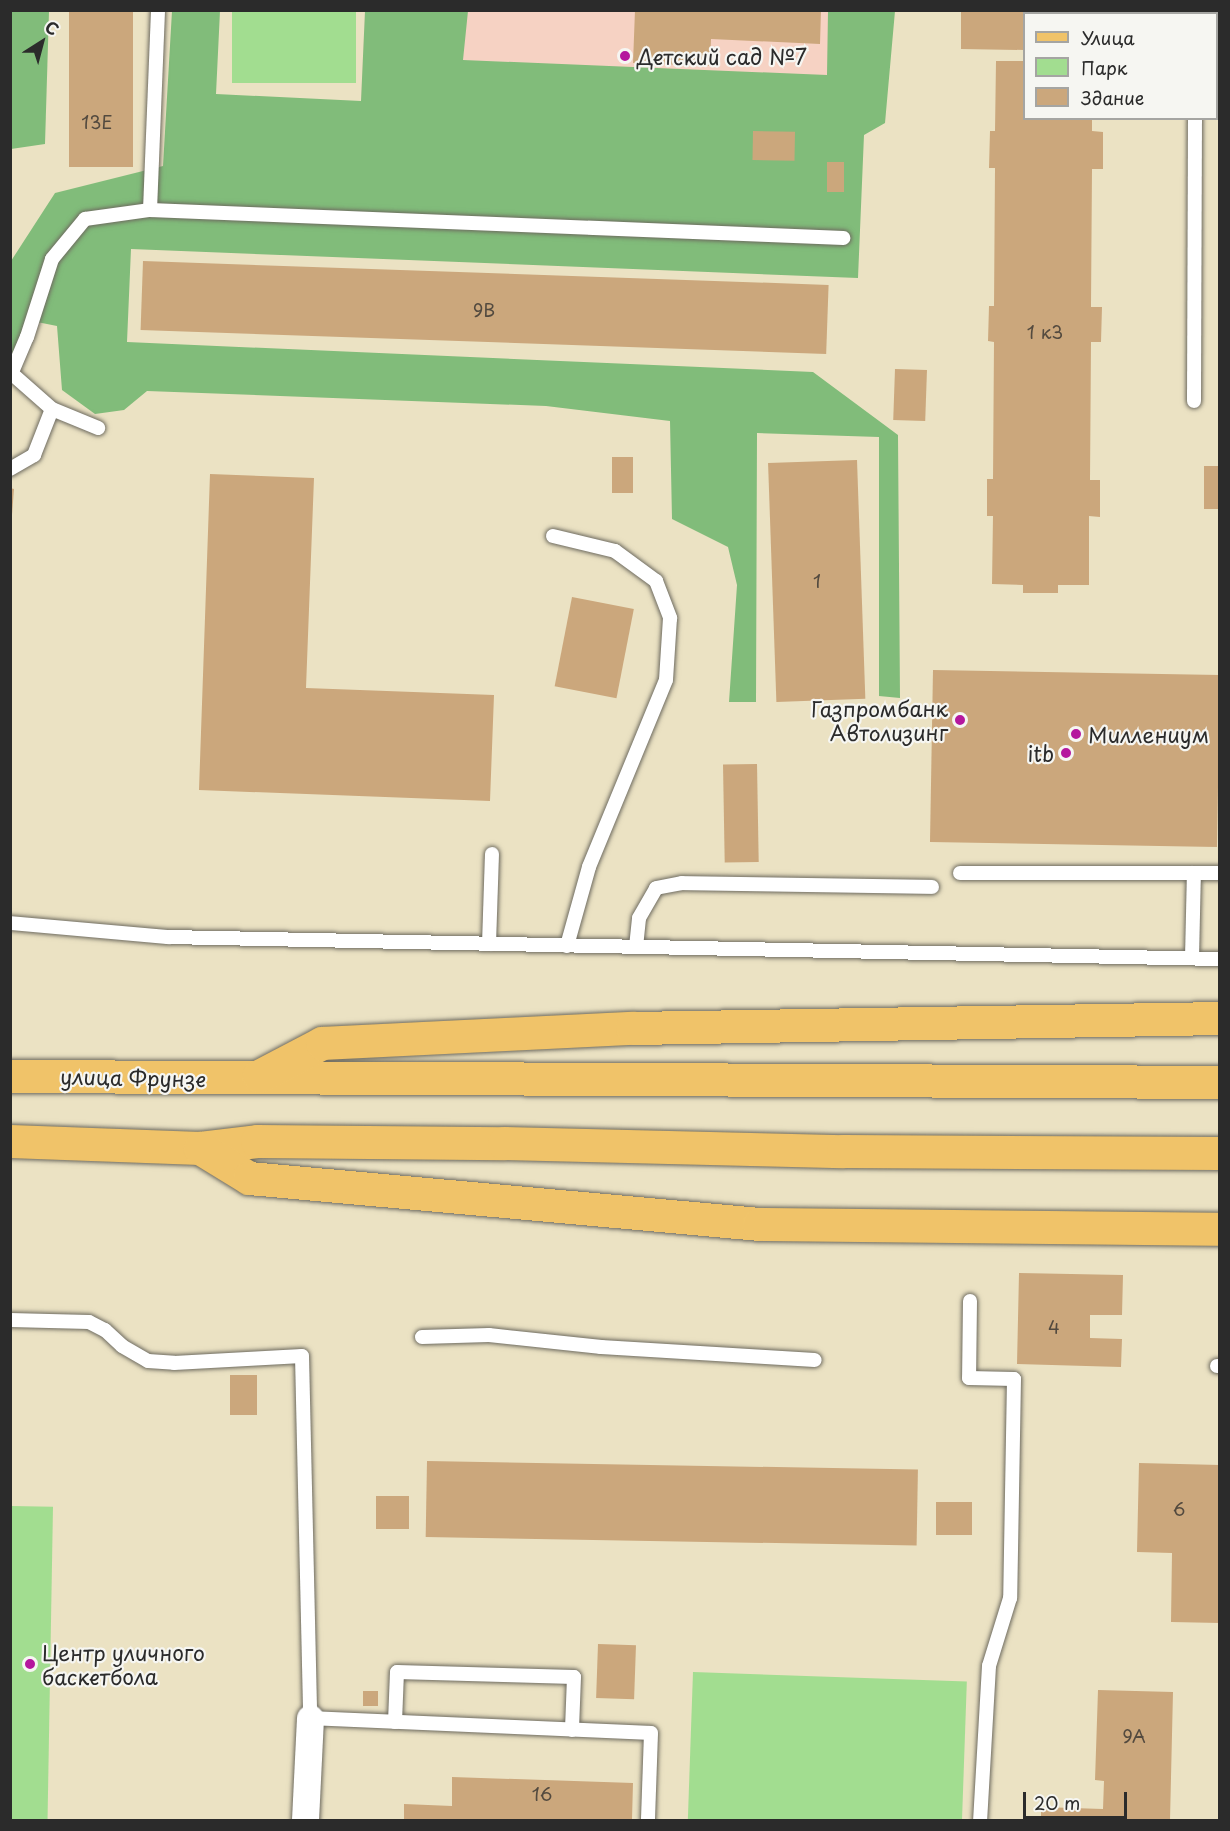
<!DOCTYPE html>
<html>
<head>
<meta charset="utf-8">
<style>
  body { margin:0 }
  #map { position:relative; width:1230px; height:1831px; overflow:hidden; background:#ebe2c3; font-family:"Playpen Sans",sans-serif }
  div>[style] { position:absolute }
  .built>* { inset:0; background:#f6d2c3 }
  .green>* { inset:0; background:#a2dd90; transform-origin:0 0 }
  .forest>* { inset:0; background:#81bc7a }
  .building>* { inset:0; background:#cba77c; transform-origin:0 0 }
  .roads { filter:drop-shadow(0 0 2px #6e6b60) drop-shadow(0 0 2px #6e6b60) }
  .lane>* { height:14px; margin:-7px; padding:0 7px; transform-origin:7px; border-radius:7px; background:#fff }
  .street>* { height:27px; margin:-13.5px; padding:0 13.5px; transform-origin:13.5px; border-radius:13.5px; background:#fff }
  .primary>* { height:33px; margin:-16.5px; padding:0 16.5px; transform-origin:16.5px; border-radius:16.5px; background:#f0c369 }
  .dots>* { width:16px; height:16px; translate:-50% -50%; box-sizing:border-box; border:3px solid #f6f6f2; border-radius:50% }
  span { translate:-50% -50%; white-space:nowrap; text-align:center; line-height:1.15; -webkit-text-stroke:4.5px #f6f6f2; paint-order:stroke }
  .number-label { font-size:18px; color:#534a3f }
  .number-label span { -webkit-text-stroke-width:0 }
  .poi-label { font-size:21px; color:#2b2b2b }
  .left { translate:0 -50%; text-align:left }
  .right { translate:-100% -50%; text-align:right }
  .street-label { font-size:21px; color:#2b2b2b }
  .frame { position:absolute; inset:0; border:12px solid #2b2b2b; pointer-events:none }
  .legend { position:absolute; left:1023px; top:12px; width:195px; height:108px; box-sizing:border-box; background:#f6f6f2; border:2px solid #a5a5a2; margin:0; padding:8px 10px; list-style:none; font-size:18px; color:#2b2b2b }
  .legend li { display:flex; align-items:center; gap:12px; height:30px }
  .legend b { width:30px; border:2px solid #a5a5a2 }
  .north { position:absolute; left:12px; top:12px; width:60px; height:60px; -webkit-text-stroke:4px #f6f6f2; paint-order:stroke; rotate:36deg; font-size:16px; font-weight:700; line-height:24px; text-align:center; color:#2b2b2b }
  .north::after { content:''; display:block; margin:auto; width:21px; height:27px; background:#2b2b2b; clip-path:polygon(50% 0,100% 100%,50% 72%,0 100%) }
  .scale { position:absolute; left:1023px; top:1792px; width:104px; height:27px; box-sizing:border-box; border:3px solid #2b2b2b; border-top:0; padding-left:8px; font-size:18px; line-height:21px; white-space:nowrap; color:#2b2b2b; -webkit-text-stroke:4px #f6f6f2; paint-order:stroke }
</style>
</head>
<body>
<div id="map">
  <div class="built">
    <div style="clip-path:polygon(365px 11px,889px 11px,885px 123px,361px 101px)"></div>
  </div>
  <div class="green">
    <div style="left:232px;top:11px;width:124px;height:72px"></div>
    <div style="left:11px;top:1506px;width:42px;height:314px;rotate:1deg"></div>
    <div style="left:693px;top:1672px;width:274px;height:148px;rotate:2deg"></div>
  </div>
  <div class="forest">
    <div style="clip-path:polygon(10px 11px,49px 11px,45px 144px,11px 149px)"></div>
    <div style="clip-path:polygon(172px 11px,220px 11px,216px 94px,361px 101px,365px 11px,468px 11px,463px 60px,827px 75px,828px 11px,895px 11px,885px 123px,864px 135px,858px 278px,131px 249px,127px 342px,813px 372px,898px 435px,900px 698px,879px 696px,879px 437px,757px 433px,756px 702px,729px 702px,737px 585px,728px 547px,672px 519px,670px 421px,546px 406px,147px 391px,124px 410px,95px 414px,62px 390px,57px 326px,37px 322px,11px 361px,11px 261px,55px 193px,163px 166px)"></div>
  </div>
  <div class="building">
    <div style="left:69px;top:10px;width:64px;height:157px"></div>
    <div style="clip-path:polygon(635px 10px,821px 10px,820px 44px,711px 39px,710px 66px,633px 63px)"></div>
    <div style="clip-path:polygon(961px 10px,1065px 10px,1065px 14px,1024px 14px,1024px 50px,961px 49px)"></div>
    <div style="clip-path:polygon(996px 61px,1024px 61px,1024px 118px,1092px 118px,1092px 131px,1103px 132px,1103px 169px,1092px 169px,1091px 307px,1102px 307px,1101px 342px,1091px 342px,1090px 480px,1100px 480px,1100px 517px,1089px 516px,1089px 585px,1058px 585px,1058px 593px,1023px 593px,1023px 585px,992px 584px,993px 516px,987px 516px,987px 479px,993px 479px,994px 342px,988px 341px,989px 306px,994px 306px,995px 168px,989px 168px,990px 131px,995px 131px)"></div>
    <div style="left:753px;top:131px;width:42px;height:29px;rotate:1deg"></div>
    <div style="left:827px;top:162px;width:17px;height:30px"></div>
    <div style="left:143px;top:261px;width:686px;height:69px;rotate:2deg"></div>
    <div style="left:895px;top:369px;width:32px;height:51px;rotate:2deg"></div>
    <div style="left:612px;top:457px;width:21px;height:36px"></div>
    <div style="left:857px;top:460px;width:239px;height:89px;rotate:88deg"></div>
    <div style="left:1204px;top:466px;width:16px;height:43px"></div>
    <div style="clip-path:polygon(210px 474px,314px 478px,306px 688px,494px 695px,490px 801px,199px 790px)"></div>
    <div style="clip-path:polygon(10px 488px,14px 489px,12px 515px,10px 515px)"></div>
    <div style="left:572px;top:597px;width:63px;height:91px;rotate:11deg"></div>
    <div style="left:933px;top:670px;width:287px;height:172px;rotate:1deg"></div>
    <div style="left:757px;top:764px;width:98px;height:34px;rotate:89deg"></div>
    <div style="clip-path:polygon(1019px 1273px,1123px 1275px,1122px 1315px,1090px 1315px,1090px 1338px,1122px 1339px,1121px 1367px,1017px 1364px)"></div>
    <div style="left:230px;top:1375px;width:27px;height:40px"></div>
    <div style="left:427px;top:1461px;width:491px;height:76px;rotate:1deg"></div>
    <div style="clip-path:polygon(1139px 1463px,1220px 1465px,1220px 1623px,1171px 1622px,1172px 1553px,1137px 1552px)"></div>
    <div style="left:376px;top:1496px;width:33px;height:33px"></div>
    <div style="left:936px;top:1502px;width:36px;height:33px"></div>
    <div style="left:598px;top:1644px;width:38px;height:54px;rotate:2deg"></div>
    <div style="clip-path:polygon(1098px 1690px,1173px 1692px,1170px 1820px,1041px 1820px,1041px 1807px,1103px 1809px,1104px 1781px,1095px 1780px)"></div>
    <div style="left:363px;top:1691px;width:15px;height:15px"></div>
    <div style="clip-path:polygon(452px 1777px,633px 1783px,632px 1820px,404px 1820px,404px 1804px,452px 1806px)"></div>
  </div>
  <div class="roads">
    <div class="lane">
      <div style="left:1117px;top:10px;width:6px;rotate:45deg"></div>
      <div style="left:150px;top:210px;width:200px;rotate:-87.7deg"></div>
      <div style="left:10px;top:372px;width:56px;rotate:41.4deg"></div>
      <div style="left:52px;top:409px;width:50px;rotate:22.4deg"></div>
      <div style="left:12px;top:372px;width:38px;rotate:-67deg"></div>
      <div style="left:27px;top:337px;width:82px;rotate:-72.2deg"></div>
      <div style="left:52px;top:259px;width:52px;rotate:-50.5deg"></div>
      <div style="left:85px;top:219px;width:66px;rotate:-7.9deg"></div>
      <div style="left:150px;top:210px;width:694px;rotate:2.31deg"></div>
      <div style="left:1194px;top:401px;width:283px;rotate:-89.8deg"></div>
      <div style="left:10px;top:469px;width:28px;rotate:-30deg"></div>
      <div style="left:34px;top:455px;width:49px;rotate:-68.6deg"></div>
      <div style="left:553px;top:536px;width:64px;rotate:13.6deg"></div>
      <div style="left:615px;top:551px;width:51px;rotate:36.2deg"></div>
      <div style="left:656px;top:581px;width:40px;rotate:69deg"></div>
      <div style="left:670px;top:618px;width:62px;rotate:93.7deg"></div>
      <div style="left:666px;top:680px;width:202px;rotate:112.4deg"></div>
      <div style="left:589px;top:867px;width:82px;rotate:105.6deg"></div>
      <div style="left:960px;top:873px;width:260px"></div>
      <div style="left:10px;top:923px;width:159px;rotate:5.1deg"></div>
      <div style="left:168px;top:937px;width:1052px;rotate:1.2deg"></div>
      <div style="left:489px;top:944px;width:90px;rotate:-88.1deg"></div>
      <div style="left:636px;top:947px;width:29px;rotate:-84deg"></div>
      <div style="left:639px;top:918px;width:34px;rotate:-60deg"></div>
      <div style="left:656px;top:888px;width:26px;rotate:-11deg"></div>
      <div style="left:682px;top:883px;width:250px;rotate:0.9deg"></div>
      <div style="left:1192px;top:958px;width:85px;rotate:-88.7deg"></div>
      <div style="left:970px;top:1301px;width:77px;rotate:90.7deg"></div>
      <div style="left:969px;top:1378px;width:45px;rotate:1.3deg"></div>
      <div style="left:1014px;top:1379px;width:219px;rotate:91deg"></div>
      <div style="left:1010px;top:1598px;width:71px;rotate:107.2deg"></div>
      <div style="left:989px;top:1666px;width:154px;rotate:93.3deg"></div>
      <div style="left:10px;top:1320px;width:79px;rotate:1.5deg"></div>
      <div style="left:89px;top:1322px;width:18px;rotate:27deg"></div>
      <div style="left:105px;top:1330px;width:23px;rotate:43deg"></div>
      <div style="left:122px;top:1346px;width:30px;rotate:30deg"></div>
      <div style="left:148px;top:1361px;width:26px;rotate:4deg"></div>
      <div style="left:174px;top:1363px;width:128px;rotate:-3.1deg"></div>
      <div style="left:302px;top:1356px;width:362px;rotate:88.7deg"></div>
      <div style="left:310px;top:1718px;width:341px;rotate:2.5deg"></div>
      <div style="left:651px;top:1733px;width:87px;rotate:92deg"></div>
      <div style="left:422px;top:1337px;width:67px;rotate:-1.7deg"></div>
      <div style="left:489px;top:1335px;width:113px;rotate:6.1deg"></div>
      <div style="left:601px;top:1347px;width:214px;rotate:3.5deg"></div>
      <div style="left:1217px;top:1366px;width:3px"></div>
      <div style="left:395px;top:1722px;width:50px;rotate:-87.7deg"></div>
      <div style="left:397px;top:1672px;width:177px;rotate:1.6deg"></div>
      <div style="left:574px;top:1677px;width:53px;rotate:92.2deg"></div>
    </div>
    <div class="street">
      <div style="left:305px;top:1820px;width:102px;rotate:-87.2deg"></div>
    </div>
    <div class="primary">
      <div style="left:10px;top:1076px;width:1210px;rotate:0.28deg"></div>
      <div style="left:259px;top:1076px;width:71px;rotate:-27.6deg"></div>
      <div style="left:322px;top:1043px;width:310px;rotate:-2.8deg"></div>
      <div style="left:632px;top:1028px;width:588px;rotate:-0.97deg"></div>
      <div style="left:10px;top:1141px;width:190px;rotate:2.1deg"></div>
      <div style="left:200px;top:1148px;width:57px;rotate:-7deg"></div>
      <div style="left:257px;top:1141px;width:247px;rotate:0.5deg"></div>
      <div style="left:504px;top:1143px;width:339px;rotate:1.4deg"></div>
      <div style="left:843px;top:1151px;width:377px;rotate:0.3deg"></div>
      <div style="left:200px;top:1148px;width:57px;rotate:31.5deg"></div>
      <div style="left:249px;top:1178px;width:512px;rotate:5.15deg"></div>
      <div style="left:759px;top:1224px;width:461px;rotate:0.6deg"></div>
    </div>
  </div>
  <div class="dots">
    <div style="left:625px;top:56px;background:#b5179e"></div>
    <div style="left:960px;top:720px;background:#b5179e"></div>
    <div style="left:1076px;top:734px;background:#b5179e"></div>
    <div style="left:1066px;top:753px;background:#b5179e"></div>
    <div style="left:30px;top:1664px;background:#b5179e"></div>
  </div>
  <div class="number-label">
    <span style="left:97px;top:122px">13Е</span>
    <span style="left:484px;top:310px">9В</span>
    <span style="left:1045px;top:332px">1 к3</span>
    <span style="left:817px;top:581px">1</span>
    <span style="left:1054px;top:1327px">4</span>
    <span style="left:1179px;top:1509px">6</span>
    <span style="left:1134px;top:1736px">9А</span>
    <span style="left:542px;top:1794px">16</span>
  </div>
  <div class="poi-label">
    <span class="left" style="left:637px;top:56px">Детский сад №7</span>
    <span class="right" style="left:948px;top:720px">Газпромбанк<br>Автолизинг</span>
    <span class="left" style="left:1088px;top:734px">Миллениум</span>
    <span class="right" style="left:1054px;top:753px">itb</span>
    <span class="left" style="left:42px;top:1664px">Центр уличного<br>баскетбола</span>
  </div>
  <div class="street-label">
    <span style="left:133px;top:1077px;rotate:1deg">улица Фрунзе</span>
  </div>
  <div class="frame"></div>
  <ul class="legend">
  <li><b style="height:8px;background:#f0c369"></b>Улица</li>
  <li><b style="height:16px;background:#a2dd90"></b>Парк</li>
  <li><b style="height:16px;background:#cba77c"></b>Здание</li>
  </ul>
  <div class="north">С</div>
  <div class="scale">20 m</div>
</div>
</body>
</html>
